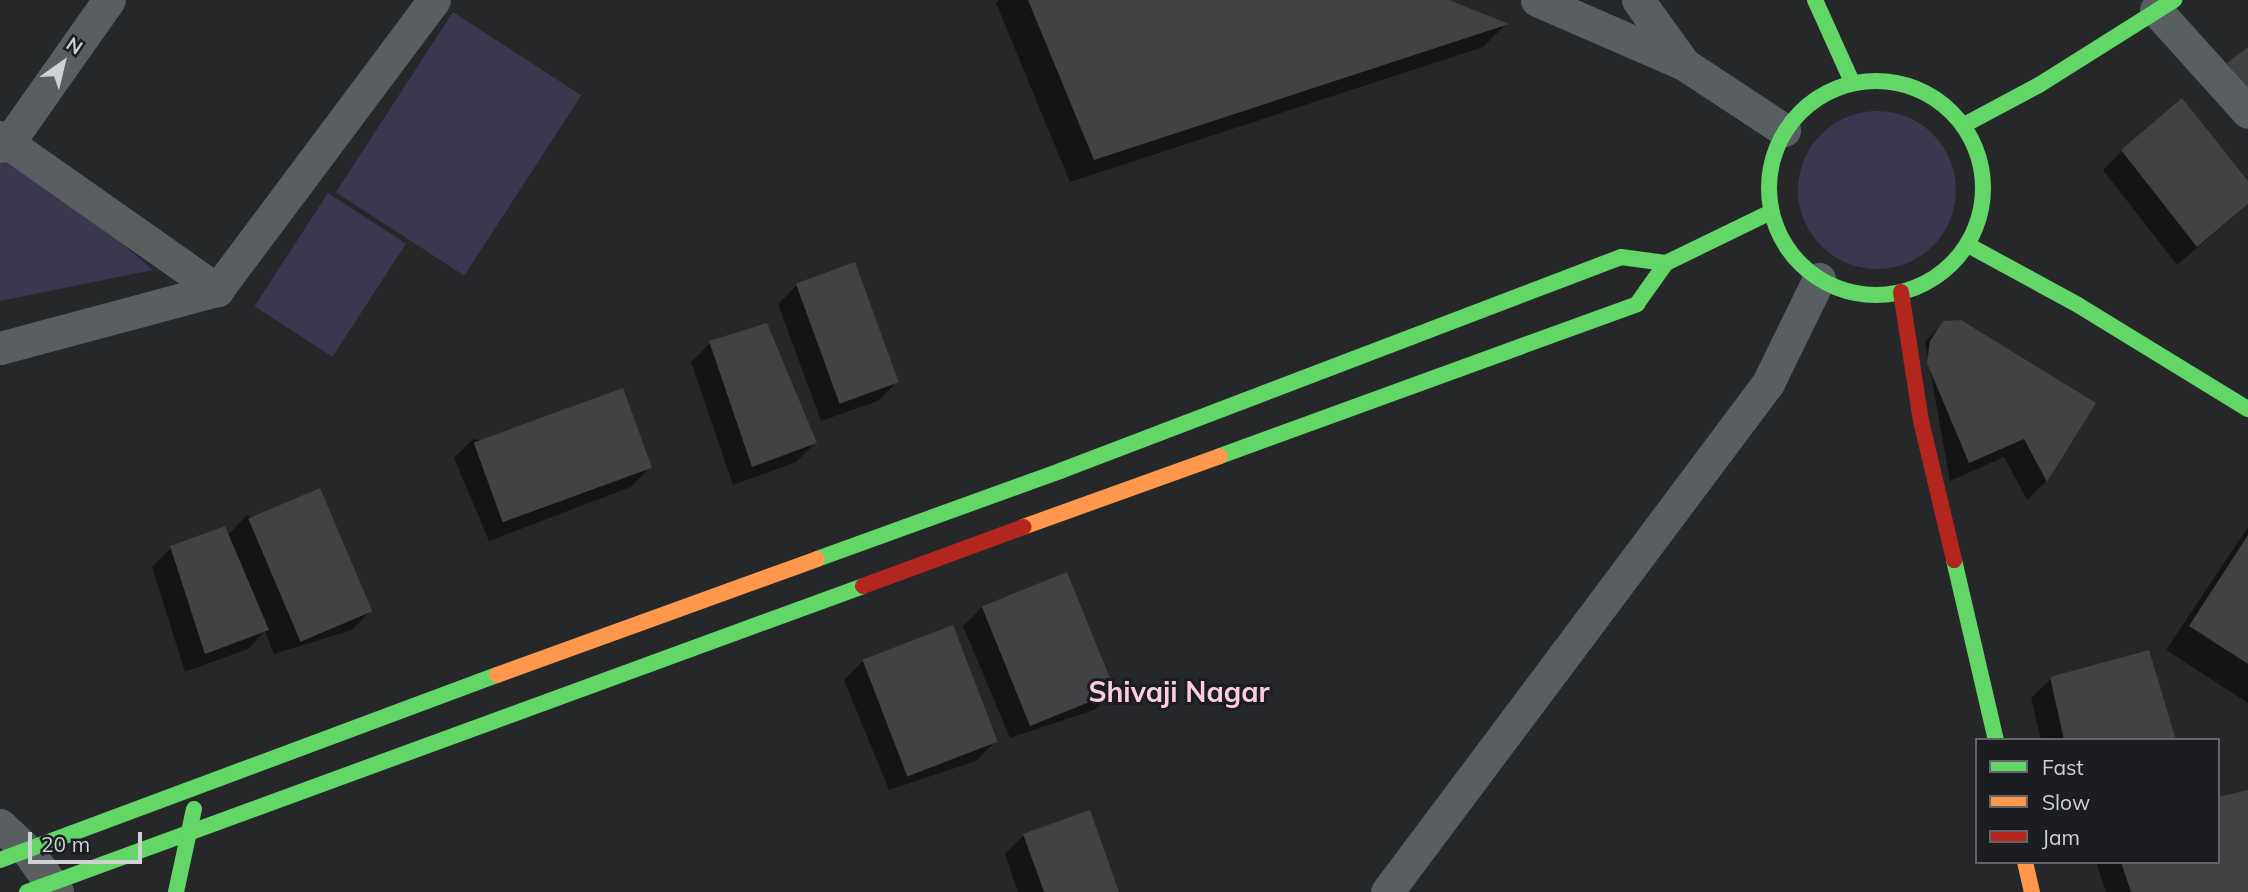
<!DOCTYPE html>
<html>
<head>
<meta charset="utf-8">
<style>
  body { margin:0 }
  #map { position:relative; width:2248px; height:892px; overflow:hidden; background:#252729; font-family:Mulish,sans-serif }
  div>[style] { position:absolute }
  .green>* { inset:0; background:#3a374e; transform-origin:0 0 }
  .round { border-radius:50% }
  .shadow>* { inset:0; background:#0007 }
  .building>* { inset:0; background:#404244; transform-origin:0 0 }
  .street>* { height:33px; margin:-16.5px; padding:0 16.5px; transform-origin:16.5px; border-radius:16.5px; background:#595e61 }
  .fast>* { height:16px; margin:-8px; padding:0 8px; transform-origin:8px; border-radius:8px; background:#63d668 }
  .fast>.ring { margin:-8px; padding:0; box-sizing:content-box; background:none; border:16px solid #63d668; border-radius:50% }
  .slow>* { height:16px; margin:-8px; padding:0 8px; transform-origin:8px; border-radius:8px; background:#ff974d }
  .jam>* { height:16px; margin:-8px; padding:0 8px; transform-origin:8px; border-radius:8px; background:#b3261e }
  span { translate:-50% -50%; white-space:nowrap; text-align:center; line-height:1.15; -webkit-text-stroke:6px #1b1d21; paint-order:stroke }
  .district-label { font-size:28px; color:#fccde2; font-weight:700 }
  .legend { position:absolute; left:1975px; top:738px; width:245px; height:126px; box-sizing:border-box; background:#1b1d21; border:2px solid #636568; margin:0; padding:9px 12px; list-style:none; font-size:21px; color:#cfd1d3 }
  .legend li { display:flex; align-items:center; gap:14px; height:35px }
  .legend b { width:35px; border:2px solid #636568 }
  .north { position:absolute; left:28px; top:28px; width:70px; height:70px; -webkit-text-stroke:5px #1b1d21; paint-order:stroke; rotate:34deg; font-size:19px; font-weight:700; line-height:28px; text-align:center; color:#cfd1d3 }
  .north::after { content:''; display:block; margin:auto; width:24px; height:32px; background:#cfd1d3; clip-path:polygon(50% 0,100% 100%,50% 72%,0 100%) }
  .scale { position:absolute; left:28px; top:832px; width:114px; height:32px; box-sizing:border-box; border:4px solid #cfd1d3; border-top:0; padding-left:9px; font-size:21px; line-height:24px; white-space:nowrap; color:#cfd1d3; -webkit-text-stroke:5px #1b1d21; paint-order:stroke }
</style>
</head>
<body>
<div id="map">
  <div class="green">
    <div style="left:453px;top:12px;width:153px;height:215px;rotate:33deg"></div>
    <div class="round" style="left:1798px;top:111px;width:158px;height:158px"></div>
    <div style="clip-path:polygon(6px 156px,82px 209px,153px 270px,0 301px,0 158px)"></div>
    <div style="left:328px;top:193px;width:93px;height:135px;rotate:33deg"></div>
  </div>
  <div class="shadow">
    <div style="clip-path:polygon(999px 0,1444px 0,1506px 24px,1483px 47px,1070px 182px,996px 3px)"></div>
    <div style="clip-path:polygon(2122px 151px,2248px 183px,2248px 204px,2177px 265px,2103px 170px)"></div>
    <div style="clip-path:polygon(797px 285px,897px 382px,878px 401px,821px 421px,778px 304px)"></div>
    <div style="clip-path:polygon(1944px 322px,2094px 404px,2046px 481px,2027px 500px,2004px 457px,1950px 481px,1925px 342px)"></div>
    <div style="clip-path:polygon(710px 343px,815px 443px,796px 462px,733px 485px,691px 362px)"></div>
    <div style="clip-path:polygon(473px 439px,650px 467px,631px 487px,489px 541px,454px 458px)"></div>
    <div style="clip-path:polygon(247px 515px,371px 610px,352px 630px,274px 654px,265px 631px,248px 649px,185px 672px,152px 567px,171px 548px,227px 536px)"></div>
    <div style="clip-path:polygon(2248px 527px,2248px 703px,2166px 650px)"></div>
    <div style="clip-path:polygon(982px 607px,1113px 691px,1094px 710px,1010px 738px,963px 626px)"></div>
    <div style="clip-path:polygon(863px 661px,995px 742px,976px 761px,889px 790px,844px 680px)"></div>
    <div style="clip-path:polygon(2051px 679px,2174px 740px,2041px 740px,2031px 698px)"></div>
    <div style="clip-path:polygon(2248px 792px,2248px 892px,2106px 892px,2096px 862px,2218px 862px)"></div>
    <div style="clip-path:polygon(1024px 835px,1117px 892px,1018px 892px,1005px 854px)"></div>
  </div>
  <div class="building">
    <div style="clip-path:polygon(1028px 0,1449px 0,1509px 24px,1094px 160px)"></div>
    <div style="clip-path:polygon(2248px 47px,2248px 90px,2227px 63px)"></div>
    <div style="clip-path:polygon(2182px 98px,2248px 181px,2248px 204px,2197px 247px,2121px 150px)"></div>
    <div style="left:855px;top:262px;width:128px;height:63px;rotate:70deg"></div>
    <div style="clip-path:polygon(1961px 320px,2096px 403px,2047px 482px,2024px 439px,1969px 463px,1927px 363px,1930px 341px,1943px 321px)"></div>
    <div style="clip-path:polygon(767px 323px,817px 443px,752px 467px,709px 341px)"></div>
    <div style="left:623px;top:388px;width:85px;height:159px;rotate:70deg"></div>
    <div style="left:320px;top:488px;width:134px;height:78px;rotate:67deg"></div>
    <div style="clip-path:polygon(225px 526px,269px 630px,205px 654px,170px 546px)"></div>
    <div style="clip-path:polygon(2248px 535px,2248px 664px,2189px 626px)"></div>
    <div style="left:1067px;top:572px;width:129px;height:92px;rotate:68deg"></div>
    <div style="left:953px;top:625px;width:125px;height:97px;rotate:69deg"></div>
    <div style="clip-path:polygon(2149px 650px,2176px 740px,2064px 740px,2050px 677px)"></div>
    <div style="clip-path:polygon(2248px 790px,2248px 892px,2131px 892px,2121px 862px,2218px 862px,2218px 797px)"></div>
    <div style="clip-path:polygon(1090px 810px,1119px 892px,1044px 892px,1023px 834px)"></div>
  </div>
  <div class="street">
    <div style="left:1537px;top:0;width:160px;rotate:23.5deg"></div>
    <div style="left:1684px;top:64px;width:120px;rotate:33.4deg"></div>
    <div style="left:1638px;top:0;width:79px;rotate:54.3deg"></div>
    <div style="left:2156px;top:10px;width:137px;rotate:48deg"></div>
    <div style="left:0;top:137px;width:10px;rotate:37deg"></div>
    <div style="left:8px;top:143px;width:175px;rotate:-54.8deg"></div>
    <div style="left:0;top:146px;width:9px;rotate:-21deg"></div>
    <div style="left:8px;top:143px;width:256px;rotate:35.1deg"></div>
    <div style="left:0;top:348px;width:225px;rotate:-15deg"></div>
    <div style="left:217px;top:290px;width:362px;rotate:-53.2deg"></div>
    <div style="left:0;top:825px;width:37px;rotate:43deg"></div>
    <div style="left:27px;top:850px;width:52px;rotate:54.5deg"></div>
    <div style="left:1387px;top:892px;width:636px;rotate:-53.18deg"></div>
    <div style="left:1768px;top:383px;width:116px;rotate:-63.9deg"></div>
  </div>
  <div class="fast">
    <div style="left:1815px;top:0;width:90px;rotate:65.7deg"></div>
    <div class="ring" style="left:1769px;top:81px;width:198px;height:198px"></div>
    <div style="left:1964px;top:125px;width:85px;rotate:-28.1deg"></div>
    <div style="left:2039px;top:85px;width:160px;rotate:-32.2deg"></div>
    <div style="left:1968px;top:245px;width:125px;rotate:28.6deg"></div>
    <div style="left:2078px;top:305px;width:199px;rotate:31.5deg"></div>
    <div style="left:1220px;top:456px;width:444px;rotate:-20deg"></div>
    <div style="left:1637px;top:304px;width:50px;rotate:-54.7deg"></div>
    <div style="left:1666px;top:263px;width:117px;rotate:-25.9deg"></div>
    <div style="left:817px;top:559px;width:258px;rotate:-19.9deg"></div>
    <div style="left:1060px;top:471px;width:600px;rotate:-20.88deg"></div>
    <div style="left:1621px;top:257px;width:45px;rotate:7.6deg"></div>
    <div style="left:1954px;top:560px;width:185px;rotate:76.9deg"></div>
    <div style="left:0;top:860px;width:530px;rotate:-20.42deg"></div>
    <div style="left:27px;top:892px;width:890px;rotate:-20.1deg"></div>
    <div style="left:176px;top:892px;width:85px;rotate:-77.8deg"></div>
  </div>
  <div class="slow">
    <div style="left:1023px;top:527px;width:209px;rotate:-19.8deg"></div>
    <div style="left:497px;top:675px;width:340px;rotate:-19.9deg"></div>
    <div style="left:2025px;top:862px;width:31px;rotate:77deg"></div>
  </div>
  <div class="jam">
    <div style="left:1901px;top:292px;width:131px;rotate:81.2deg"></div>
    <div style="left:1921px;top:421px;width:143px;rotate:76.6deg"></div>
    <div style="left:863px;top:586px;width:171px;rotate:-20.2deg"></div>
  </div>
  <div class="district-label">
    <span style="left:1179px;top:692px">Shivaji Nagar</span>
  </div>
  <ul class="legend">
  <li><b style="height:9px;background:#63d668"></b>Fast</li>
  <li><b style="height:9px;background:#ff974d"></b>Slow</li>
  <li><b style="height:9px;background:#b3261e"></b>Jam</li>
  </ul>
  <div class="north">N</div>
  <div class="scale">20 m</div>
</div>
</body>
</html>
